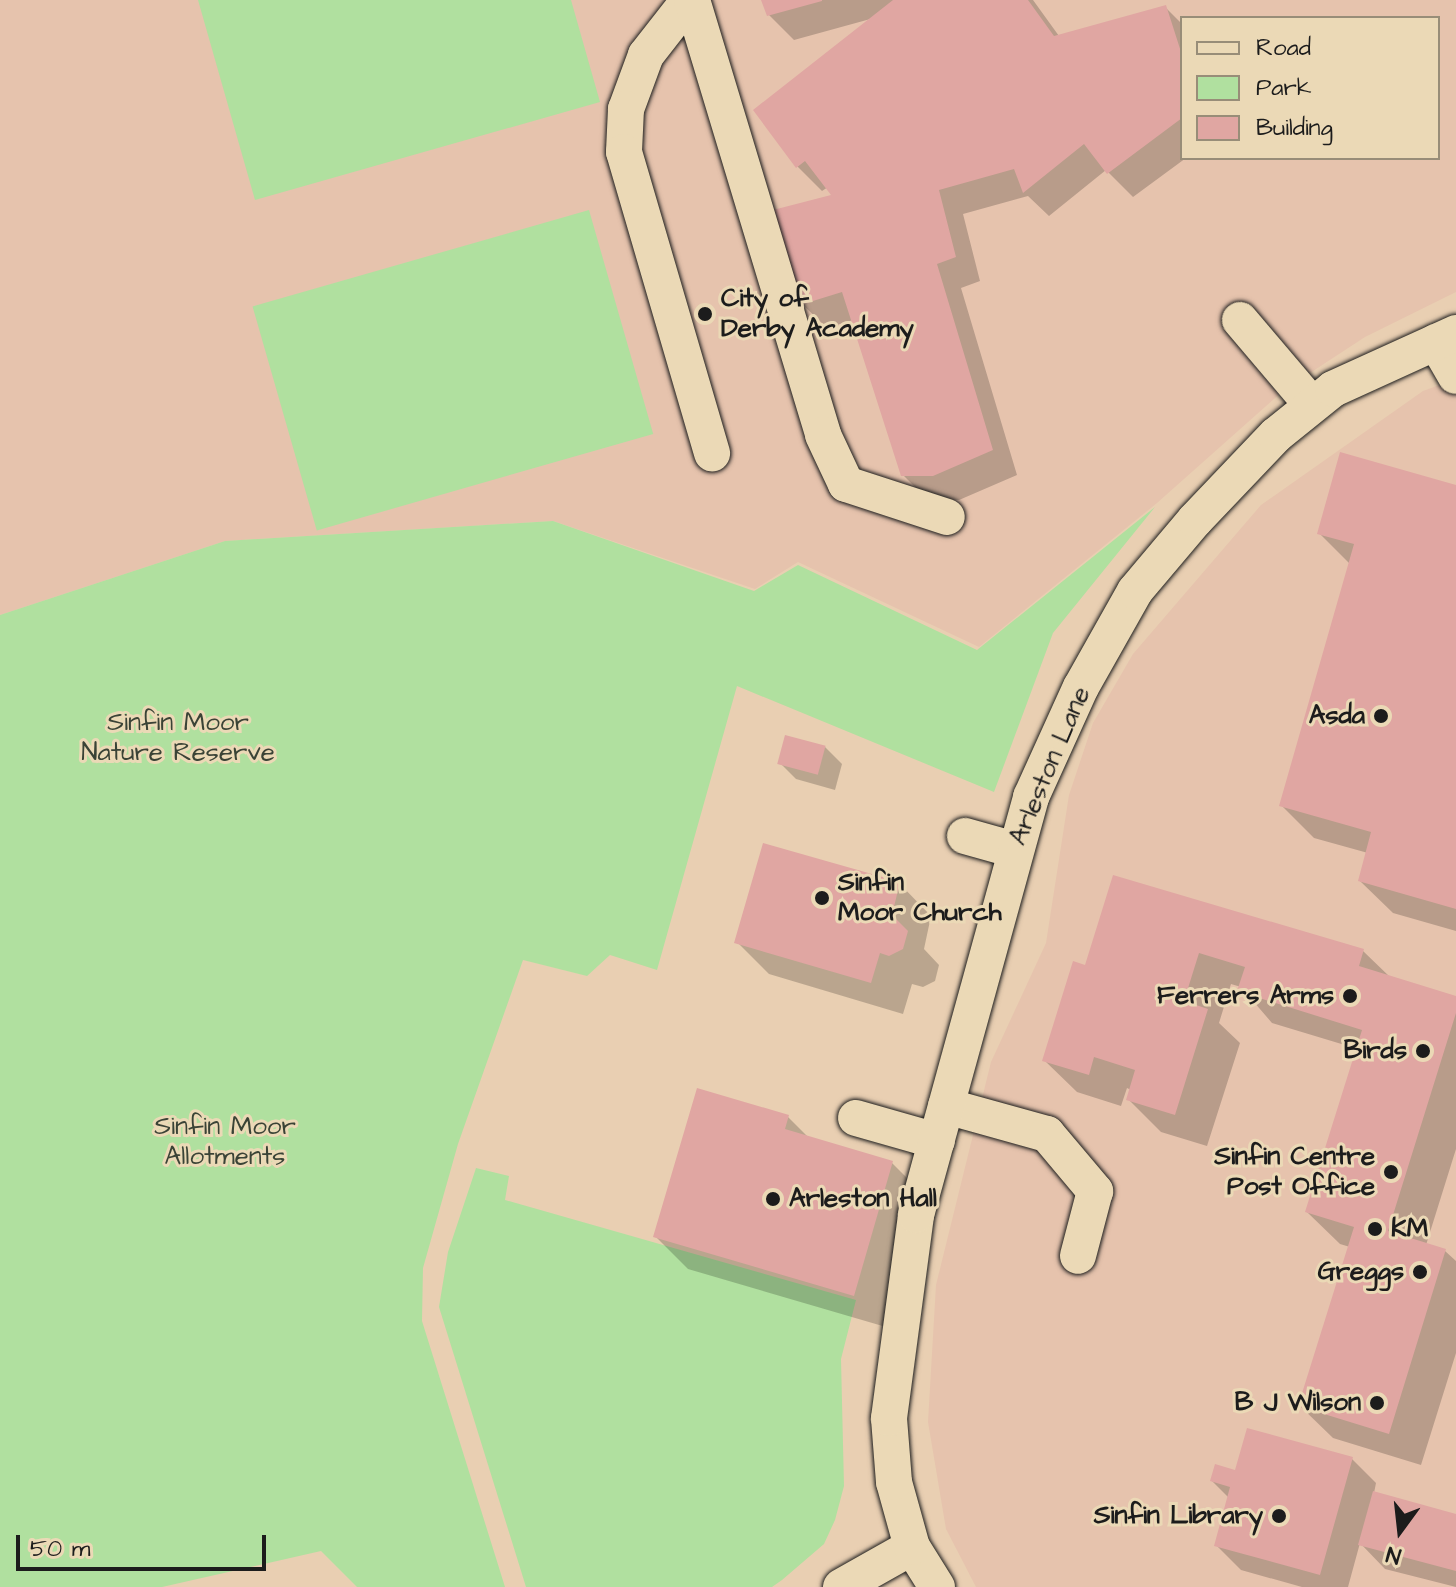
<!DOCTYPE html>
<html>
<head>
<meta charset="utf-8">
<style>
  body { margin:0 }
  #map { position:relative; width:1456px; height:1587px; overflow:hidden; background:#e9cfb2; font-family:"Architects Daughter",sans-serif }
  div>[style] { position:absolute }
  .built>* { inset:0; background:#e6c3ad }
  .green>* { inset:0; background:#b0e09f; transform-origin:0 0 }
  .shadow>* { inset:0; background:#0003 }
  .building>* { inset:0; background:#e0a6a2; transform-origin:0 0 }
  .roads { filter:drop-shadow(0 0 2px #1c1c1c) drop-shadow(0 0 2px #1c1c1c) }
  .minor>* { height:36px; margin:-18px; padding:0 18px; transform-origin:18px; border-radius:18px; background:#ebd9b6 }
  .dots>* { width:22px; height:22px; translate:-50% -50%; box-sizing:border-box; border:4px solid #ebd9b6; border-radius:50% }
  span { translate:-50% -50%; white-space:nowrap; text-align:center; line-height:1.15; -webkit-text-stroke:6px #ebd9b6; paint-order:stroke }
  .poi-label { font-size:26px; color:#1c1c1c; font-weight:700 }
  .left { translate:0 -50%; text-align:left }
  .right { translate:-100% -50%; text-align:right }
  .park-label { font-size:26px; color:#3a4336 }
  .street-label { font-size:26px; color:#1c1c1c }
  .legend { position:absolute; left:1180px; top:16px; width:260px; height:144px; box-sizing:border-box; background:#ebd9b6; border:2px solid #988d78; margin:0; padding:10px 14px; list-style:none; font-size:24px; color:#1c1c1c }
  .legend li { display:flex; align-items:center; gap:16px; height:40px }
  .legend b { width:40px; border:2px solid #988d78 }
  .north { position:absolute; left:1360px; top:1491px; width:80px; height:80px; -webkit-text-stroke:6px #ebd9b6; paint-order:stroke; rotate:195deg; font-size:22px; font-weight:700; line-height:32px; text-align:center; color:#1c1c1c }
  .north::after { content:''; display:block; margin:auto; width:28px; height:36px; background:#1c1c1c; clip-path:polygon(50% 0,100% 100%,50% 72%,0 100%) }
  .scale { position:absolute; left:16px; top:1535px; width:250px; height:36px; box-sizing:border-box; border:4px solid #1c1c1c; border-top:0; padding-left:10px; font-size:24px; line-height:28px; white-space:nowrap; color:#1c1c1c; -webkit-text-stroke:6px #ebd9b6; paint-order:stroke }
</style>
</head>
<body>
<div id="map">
  <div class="built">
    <div style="clip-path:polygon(evenodd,0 0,1456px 0,1456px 292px,1365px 337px,1284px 390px,1157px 503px,979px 647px,798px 562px,755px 589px,553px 521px,225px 541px,0 615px,0 0,1182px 18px,1438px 18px,1438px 158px,1182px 158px,1182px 18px)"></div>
    <div style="clip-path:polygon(1456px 379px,1456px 1587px,976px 1587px,946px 1529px,928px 1422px,936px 1285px,991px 1062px,1046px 943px,1069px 795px,1093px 723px,1133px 654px,1261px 505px,1423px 391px)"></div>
  </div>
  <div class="green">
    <div style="clip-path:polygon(198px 0,571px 0,600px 102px,255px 200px)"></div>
    <div style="left:589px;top:210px;width:233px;height:350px;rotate:74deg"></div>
    <div style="clip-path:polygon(1155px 507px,1053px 633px,994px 792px,737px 686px,657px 970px,610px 955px,587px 976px,523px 960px,458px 1144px,423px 1268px,422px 1321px,505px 1587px,357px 1587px,321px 1551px,162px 1587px,0 1587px,0 615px,225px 541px,553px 521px,754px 591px,798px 565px,977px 650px)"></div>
    <div style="clip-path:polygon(476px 1168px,509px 1176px,505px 1200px,856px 1300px,841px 1359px,844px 1486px,835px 1520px,824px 1544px,782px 1580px,772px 1587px,526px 1587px,439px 1307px,448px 1252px)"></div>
  </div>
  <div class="shadow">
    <div style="clip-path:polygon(763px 0,1033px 0,1059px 36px,1165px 7px,1182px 24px,1186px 158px,1133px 197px,1106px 170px,1049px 216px,1028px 196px,963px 214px,980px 281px,961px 288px,1017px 475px,959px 500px,927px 499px,902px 474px,853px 320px,827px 328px,802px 304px,835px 196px,828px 187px,822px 191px,797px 166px,874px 18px,794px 40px,769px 15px)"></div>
    <div style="clip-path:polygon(1456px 487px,1456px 931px,1393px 913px,1360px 881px,1368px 853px,1314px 838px,1281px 805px,1350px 564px,1319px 533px)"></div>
    <div style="clip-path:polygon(825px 747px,842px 764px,835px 790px,796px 779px,780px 763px)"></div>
    <div style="clip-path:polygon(1114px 877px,1363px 951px,1391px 978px,1456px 999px,1456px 1149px,1426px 1245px,1445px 1251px,1456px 1261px,1456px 1353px,1421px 1465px,1333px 1438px,1300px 1406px,1350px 1247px,1340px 1244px,1307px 1212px,1358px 1049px,1272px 1023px,1241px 987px,1231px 984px,1219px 1023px,1240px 1043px,1207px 1146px,1161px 1132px,1128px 1099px,1131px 1090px,1127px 1088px,1121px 1106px,1077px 1092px,1044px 1060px,1086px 968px)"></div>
    <div style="clip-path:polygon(899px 883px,931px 916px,924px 949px,939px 965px,935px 981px,923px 987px,912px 984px,903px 1014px,769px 974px,737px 942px)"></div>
    <div style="clip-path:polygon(788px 1117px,810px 1139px,892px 1163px,924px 1195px,886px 1327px,688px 1269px,656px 1237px)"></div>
    <div style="clip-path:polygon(1352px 1459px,1376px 1483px,1374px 1493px,1456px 1516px,1456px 1587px,1385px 1569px,1360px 1543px,1348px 1587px,1302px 1587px,1241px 1570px,1216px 1545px,1229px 1498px,1212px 1481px,1236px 1473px)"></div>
  </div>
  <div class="building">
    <div style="clip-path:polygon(761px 0,822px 0,822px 1px,767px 16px)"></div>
    <div style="clip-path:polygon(893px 0,1028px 0,1054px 36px,1166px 5px,1182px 55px,1182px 118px,1107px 174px,1084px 144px,1023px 193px,1014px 169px,939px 190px,956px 257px,937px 264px,993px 450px,933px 476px,901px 476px,842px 292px,800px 305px,773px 210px,831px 195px,805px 161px,796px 168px,753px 110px)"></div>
    <div style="clip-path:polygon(1340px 452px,1456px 485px,1456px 909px,1358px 881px,1371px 832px,1279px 806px,1354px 544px,1317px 534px)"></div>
    <div style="left:785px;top:735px;width:42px;height:30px;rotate:15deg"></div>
    <div style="clip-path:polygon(763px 843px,900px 882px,892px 915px,908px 931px,903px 949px,889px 956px,880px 953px,871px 983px,734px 943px)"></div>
    <div style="clip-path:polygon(1113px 875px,1364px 949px,1359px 966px,1456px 996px,1456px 1013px,1388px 1231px,1446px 1249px,1389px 1434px,1298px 1406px,1354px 1227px,1305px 1212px,1362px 1030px,1237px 991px,1245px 967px,1199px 953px,1184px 1001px,1208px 1009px,1175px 1115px,1126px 1100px,1135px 1070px,1094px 1057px,1089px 1075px,1042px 1061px,1073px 961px,1085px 965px)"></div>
    <div style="clip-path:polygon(697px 1088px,789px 1115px,785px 1129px,893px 1161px,854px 1296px,653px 1237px)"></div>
    <div style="clip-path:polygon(1247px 1428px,1353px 1457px,1320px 1575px,1214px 1546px,1230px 1487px,1210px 1481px,1215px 1464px,1235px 1470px)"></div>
    <div style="clip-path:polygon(1373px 1491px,1456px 1514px,1456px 1571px,1358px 1545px)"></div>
  </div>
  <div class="roads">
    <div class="minor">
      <div style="left:689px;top:0;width:70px;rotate:128deg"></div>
      <div style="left:646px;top:55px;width:58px;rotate:110.3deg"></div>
      <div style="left:626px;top:109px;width:43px;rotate:92.7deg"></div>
      <div style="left:624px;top:152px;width:314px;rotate:73.7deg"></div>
      <div style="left:692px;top:0;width:454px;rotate:73.2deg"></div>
      <div style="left:823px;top:435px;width:54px;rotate:64.9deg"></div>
      <div style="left:846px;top:484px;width:106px;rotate:18.1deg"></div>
      <div style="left:1240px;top:320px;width:111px;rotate:49.7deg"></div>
      <div style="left:1436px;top:342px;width:39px;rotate:60deg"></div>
      <div style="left:965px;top:836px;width:52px;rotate:15.6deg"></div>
      <div style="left:946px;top:1106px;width:105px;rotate:15.5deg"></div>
      <div style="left:1047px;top:1134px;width:75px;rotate:49.9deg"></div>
      <div style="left:1095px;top:1191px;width:67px;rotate:104.7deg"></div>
      <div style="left:856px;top:1118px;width:84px;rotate:15.9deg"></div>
      <div style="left:841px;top:1587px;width:81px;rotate:-29.4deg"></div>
      <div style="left:937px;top:1587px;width:47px;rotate:-122deg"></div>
      <div style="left:912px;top:1547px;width:67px;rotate:-105.5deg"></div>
      <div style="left:894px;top:1482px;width:64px;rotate:-94.5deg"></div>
      <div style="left:889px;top:1418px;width:205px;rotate:-82.4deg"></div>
      <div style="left:916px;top:1215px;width:434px;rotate:-74.6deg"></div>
      <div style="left:1031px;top:797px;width:121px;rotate:-65.6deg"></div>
      <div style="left:1081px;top:687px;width:110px;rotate:-60.6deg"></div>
      <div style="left:1135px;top:591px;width:93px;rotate:-49.8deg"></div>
      <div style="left:1195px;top:520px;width:117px;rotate:-46.4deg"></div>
      <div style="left:1276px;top:435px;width:73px;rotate:-38.9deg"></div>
      <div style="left:1333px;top:389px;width:135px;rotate:-24.5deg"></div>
    </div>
  </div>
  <div class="dots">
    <div style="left:705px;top:314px;background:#1c1c1c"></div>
    <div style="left:1381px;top:716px;background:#1c1c1c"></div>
    <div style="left:822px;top:898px;background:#1c1c1c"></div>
    <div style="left:1350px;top:996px;background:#1c1c1c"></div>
    <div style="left:1423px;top:1051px;background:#1c1c1c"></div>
    <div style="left:1391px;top:1172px;background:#1c1c1c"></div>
    <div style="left:773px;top:1199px;background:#1c1c1c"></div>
    <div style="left:1375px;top:1229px;background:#1c1c1c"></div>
    <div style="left:1420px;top:1272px;background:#1c1c1c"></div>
    <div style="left:1377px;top:1403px;background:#1c1c1c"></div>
    <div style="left:1279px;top:1516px;background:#1c1c1c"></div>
  </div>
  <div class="poi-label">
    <span class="left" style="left:721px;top:314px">City of<br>Derby Academy</span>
    <span class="right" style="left:1365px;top:716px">Asda</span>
    <span class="left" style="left:838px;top:898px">Sinfin<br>Moor Church</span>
    <span class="right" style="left:1334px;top:996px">Ferrers Arms</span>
    <span class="right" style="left:1407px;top:1051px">Birds</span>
    <span class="right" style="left:1375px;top:1172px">Sinfin Centre<br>Post Office</span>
    <span class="left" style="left:789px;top:1199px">Arleston Hall</span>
    <span class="left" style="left:1391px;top:1229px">KM</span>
    <span class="right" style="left:1404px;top:1272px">Greggs</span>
    <span class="right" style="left:1361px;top:1403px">B J Wilson</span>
    <span class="right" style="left:1263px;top:1516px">Sinfin Library</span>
  </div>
  <div class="park-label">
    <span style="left:178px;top:738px">Sinfin Moor<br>Nature Reserve</span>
    <span style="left:225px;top:1142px">Sinfin Moor<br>Allotments</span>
  </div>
  <div class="street-label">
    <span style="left:1050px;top:766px;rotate:-67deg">Arleston Lane</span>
  </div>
  <ul class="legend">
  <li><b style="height:10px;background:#ebd9b6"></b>Road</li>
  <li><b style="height:22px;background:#b0e09f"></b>Park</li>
  <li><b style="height:22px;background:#e0a6a2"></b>Building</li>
  </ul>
  <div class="north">N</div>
  <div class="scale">50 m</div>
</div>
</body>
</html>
